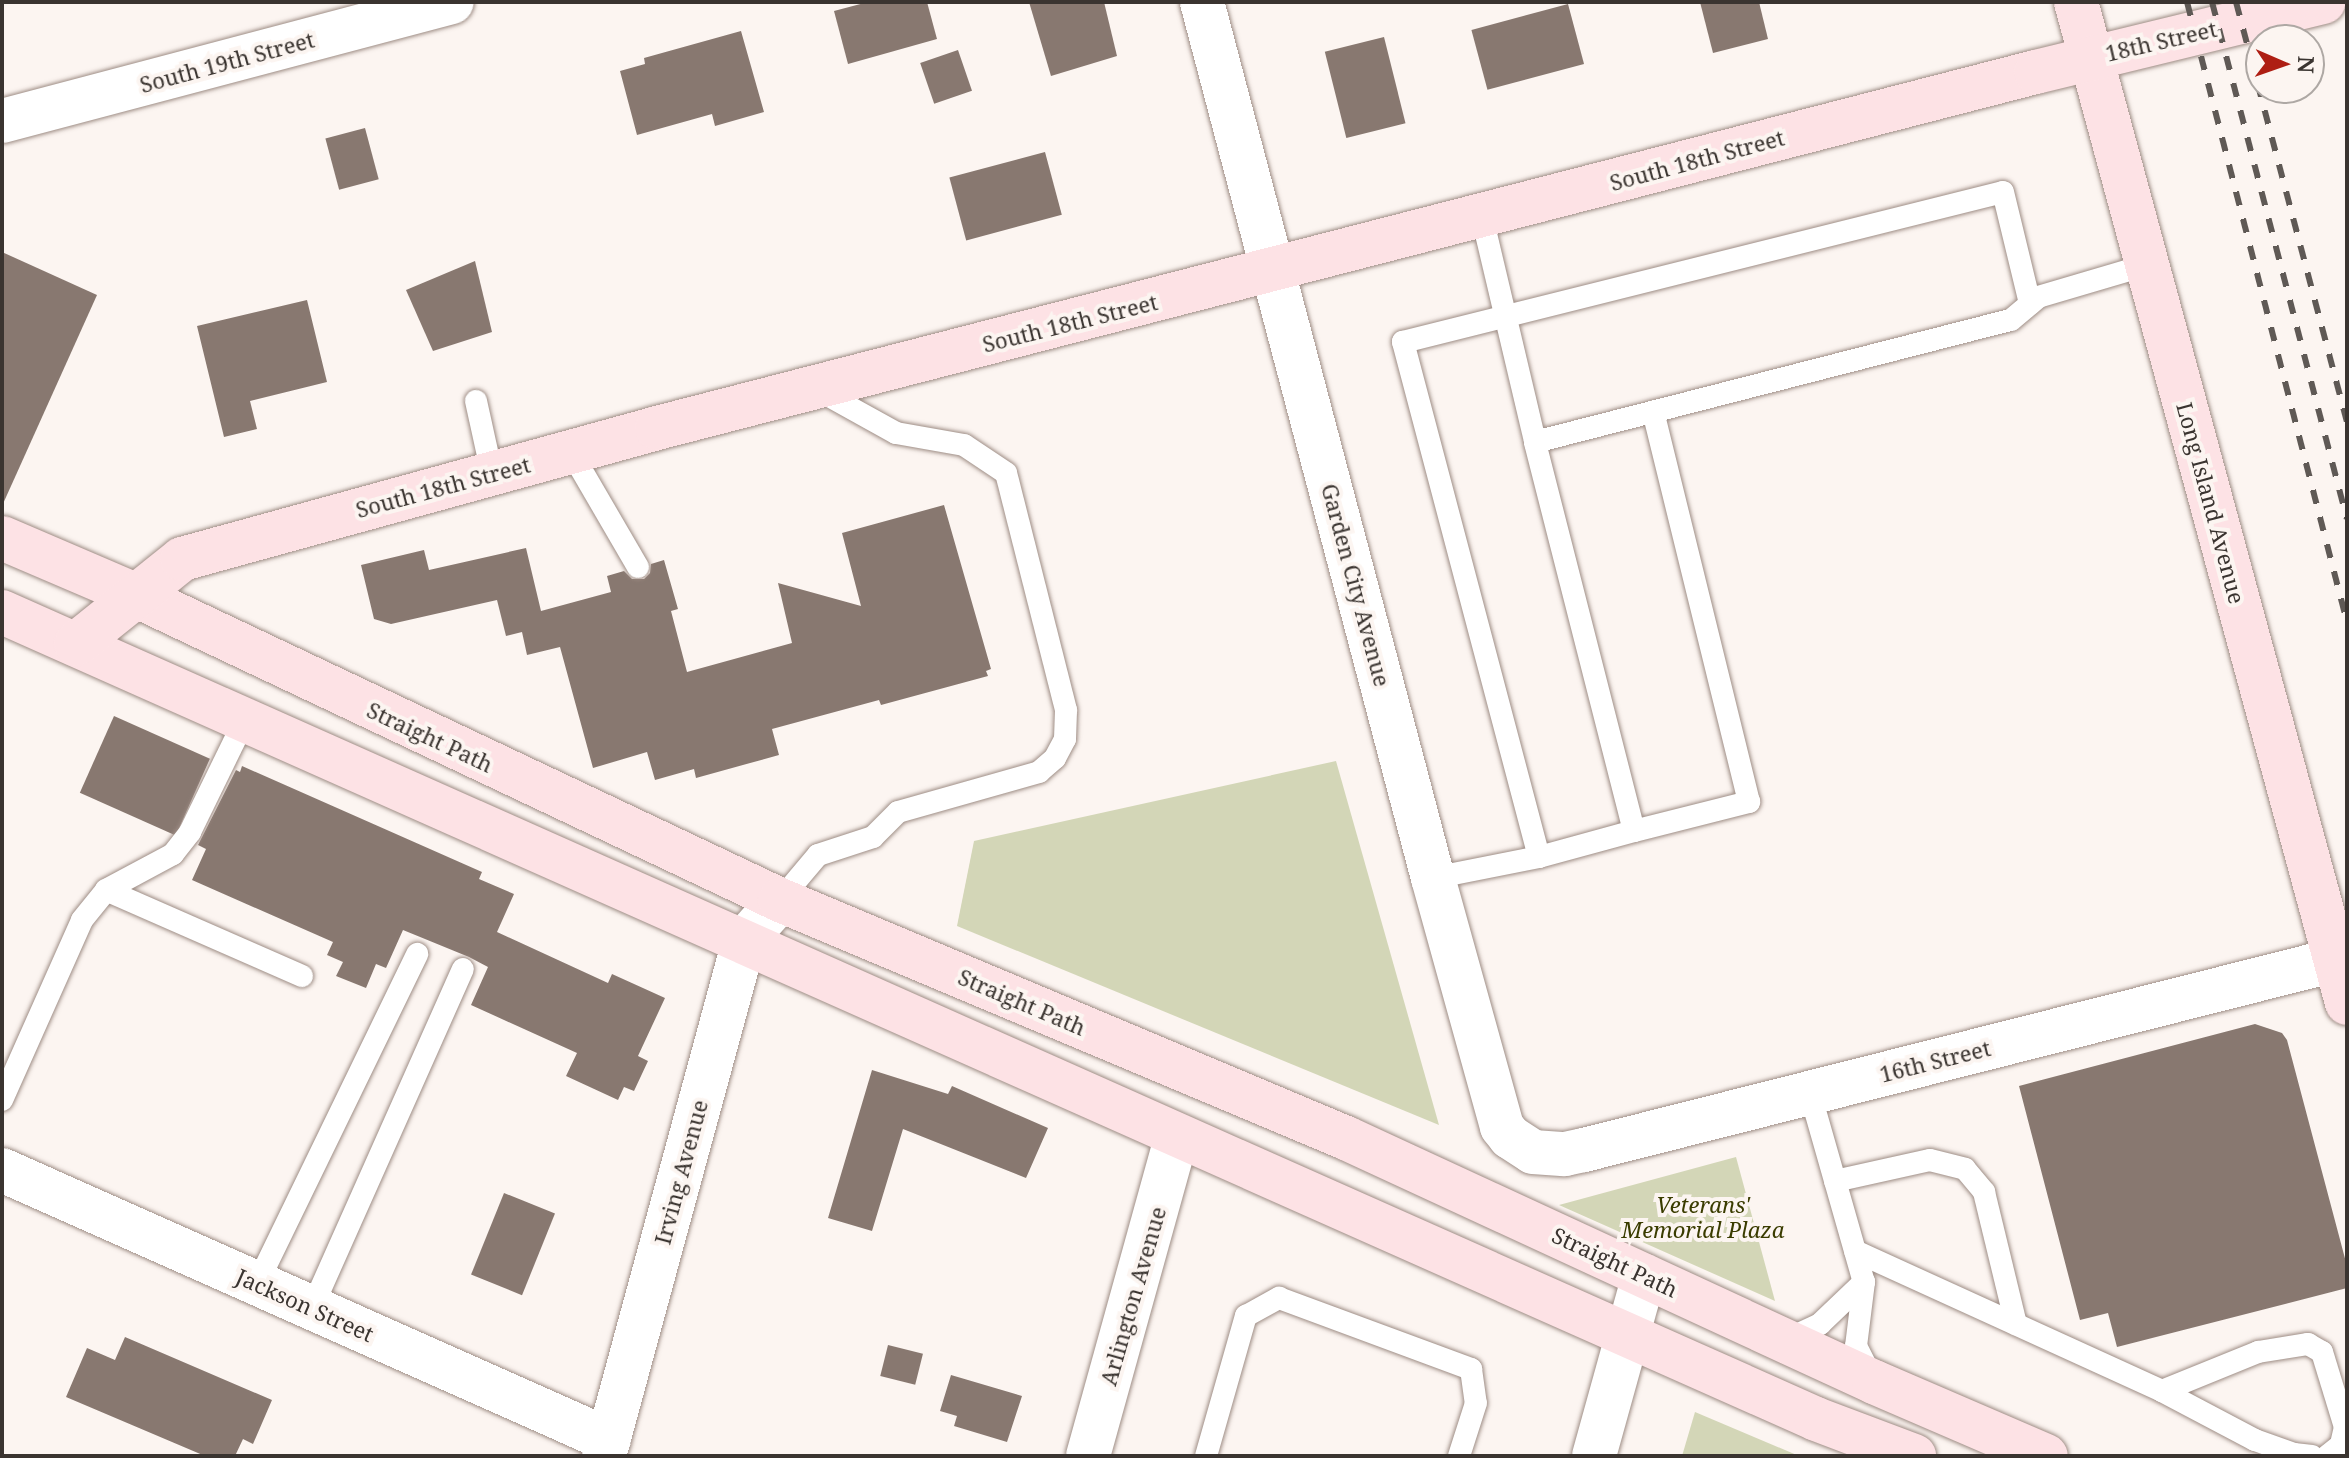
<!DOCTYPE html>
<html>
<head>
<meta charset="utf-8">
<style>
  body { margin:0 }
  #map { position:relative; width:2349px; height:1458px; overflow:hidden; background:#fcf5f1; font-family:"Noto Serif",serif }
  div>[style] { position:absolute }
  .green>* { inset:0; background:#d3d6b7 }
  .building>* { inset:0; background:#887870; transform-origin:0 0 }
  .roads { filter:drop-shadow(0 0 2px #9e8d85) drop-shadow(0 0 2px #9e8d85) }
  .lane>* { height:22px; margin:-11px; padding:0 11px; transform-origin:11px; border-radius:11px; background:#fff }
  .street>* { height:44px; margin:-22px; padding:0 22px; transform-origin:22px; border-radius:22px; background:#fff }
  .secondary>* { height:44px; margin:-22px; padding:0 22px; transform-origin:22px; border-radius:22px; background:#fde2e5 }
  .rail>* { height:6px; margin-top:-3px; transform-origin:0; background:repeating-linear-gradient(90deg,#5f5955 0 14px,transparent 0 28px) }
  span { translate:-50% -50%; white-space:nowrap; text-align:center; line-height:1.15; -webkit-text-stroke:8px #fcf5f1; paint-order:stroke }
  .street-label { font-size:22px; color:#3a3430 }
  .park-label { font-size:22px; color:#3a3c00; font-style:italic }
  .frame { position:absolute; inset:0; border:4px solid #3a3430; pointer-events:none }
  .north { position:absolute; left:2245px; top:24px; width:80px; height:80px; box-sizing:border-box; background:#fcf5f1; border:2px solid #aea8a4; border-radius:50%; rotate:92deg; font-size:22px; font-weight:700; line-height:32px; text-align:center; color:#3a3430 }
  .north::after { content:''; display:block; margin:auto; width:28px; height:36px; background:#ae1e13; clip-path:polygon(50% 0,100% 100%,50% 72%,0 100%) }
</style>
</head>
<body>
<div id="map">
  <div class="green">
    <div style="clip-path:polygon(1336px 761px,1439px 1125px,957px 926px,974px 841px)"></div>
    <div style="clip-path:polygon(1736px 1157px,1775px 1301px,1559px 1205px)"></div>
    <div style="clip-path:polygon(1695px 1412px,1799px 1456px,1682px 1456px)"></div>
  </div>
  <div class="building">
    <div style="clip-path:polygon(868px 2px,927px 2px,937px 39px,848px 64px,834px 11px)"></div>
    <div style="clip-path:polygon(1029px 2px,1104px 2px,1117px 56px,1051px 76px)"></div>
    <div style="clip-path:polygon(1700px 2px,1759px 2px,1768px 39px,1713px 53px)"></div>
    <div style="left:1568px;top:4px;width:62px;height:100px;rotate:75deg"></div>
    <div style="clip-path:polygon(741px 31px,764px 112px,715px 126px,712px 114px,637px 135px,620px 71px,645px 64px,644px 58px)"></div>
    <div style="left:1384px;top:37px;width:89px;height:61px;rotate:76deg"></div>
    <div style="left:958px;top:50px;width:43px;height:40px;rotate:71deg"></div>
    <div style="left:365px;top:128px;width:53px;height:41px;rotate:75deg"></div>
    <div style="left:1045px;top:152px;width:65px;height:99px;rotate:75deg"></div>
    <div style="clip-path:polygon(2px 252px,97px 295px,2px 506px)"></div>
    <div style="clip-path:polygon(475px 261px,492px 332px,433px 351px,406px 290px)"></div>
    <div style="clip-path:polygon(307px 300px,327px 382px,250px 401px,257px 429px,224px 437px,197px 326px)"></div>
    <div style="clip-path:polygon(944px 505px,991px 669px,986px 671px,988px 676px,881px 705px,879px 700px,772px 729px,779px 755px,696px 778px,694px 769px,655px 780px,647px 752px,593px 768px,560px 647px,527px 655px,522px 632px,506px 636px,497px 600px,391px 624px,374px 619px,361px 565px,424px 550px,429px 570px,526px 548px,541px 611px,611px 592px,607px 576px,624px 571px,632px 579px,644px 579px,650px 573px,651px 564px,664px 560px,678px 609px,671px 611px,687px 672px,792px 643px,778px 583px,861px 606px,842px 533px)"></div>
    <div style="left:114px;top:716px;width:105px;height:84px;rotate:24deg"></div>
    <div style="clip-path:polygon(242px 766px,482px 872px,479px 879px,514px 894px,497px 932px,608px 983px,612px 974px,665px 998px,638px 1056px,648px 1061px,634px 1091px,624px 1087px,618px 1100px,566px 1076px,577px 1053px,471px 1005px,488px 967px,469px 957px,403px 930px,386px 968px,376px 964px,366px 988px,336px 976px,343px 962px,327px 955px,333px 942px,192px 880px,206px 849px,198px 845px,236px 770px,240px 772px)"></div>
    <div style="clip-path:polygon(2255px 1024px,2282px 1033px,2287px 1040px,2347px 1266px,2347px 1288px,2117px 1347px,2108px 1313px,2080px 1320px,2019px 1086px)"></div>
    <div style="clip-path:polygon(872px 1070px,948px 1094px,952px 1086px,1048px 1128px,1026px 1178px,903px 1129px,872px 1231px,828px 1218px)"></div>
    <div style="left:504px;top:1193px;width:55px;height:88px;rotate:22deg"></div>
    <div style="clip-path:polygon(125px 1337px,272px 1400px,253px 1444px,243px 1439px,235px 1456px,205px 1456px,66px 1397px,87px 1348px,115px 1360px)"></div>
    <div style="left:888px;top:1345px;width:36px;height:32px;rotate:14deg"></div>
    <div style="clip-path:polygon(951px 1375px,1022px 1396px,1007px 1442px,954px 1426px,957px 1416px,940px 1411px)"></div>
  </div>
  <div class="roads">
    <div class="lane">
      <div style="left:1482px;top:217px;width:231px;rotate:76.7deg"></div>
      <div style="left:1535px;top:442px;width:491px;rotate:-14.4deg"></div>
      <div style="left:2011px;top:320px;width:35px;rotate:-40deg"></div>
      <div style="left:2038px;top:297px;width:114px;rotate:-16.4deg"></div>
      <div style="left:476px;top:401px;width:75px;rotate:77.6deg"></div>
      <div style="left:571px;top:452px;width:133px;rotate:59.8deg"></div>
      <div style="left:1634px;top:831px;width:119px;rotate:-14.2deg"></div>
      <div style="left:1749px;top:802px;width:402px;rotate:-103.8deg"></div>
      <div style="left:1539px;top:857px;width:533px;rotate:-104.79deg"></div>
      <div style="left:1403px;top:342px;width:618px;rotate:-14.04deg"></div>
      <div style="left:2003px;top:192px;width:115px;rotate:76.4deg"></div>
      <div style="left:1433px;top:878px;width:108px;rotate:-11.2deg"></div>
      <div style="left:1539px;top:857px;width:98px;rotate:-15.3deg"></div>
      <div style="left:1634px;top:831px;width:401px;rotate:-104.3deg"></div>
      <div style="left:106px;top:890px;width:214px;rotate:23.7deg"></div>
      <div style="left:780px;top:900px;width:59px;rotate:-49.8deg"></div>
      <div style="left:818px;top:855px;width:58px;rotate:-18.1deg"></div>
      <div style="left:873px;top:837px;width:35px;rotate:-45deg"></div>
      <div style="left:898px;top:812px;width:147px;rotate:-15.8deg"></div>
      <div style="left:1039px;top:772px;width:21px;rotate:-41deg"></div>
      <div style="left:1055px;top:758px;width:21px;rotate:-62deg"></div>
      <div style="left:1065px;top:739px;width:29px;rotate:-88deg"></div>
      <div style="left:1066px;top:710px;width:244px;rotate:-104.2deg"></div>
      <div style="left:1006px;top:473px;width:50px;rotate:-146.3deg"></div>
      <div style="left:964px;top:445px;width:69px;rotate:-170deg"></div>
      <div style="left:896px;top:433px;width:89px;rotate:-151.1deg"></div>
      <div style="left:1810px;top:1093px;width:197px;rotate:74.1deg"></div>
      <div style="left:1864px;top:1282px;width:64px;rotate:97.1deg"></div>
      <div style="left:1856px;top:1346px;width:33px;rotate:63deg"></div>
      <div style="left:2px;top:1100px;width:197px;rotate:-66deg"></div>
      <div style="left:82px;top:920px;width:38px;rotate:-51deg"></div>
      <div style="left:106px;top:890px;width:76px;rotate:-28.2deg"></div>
      <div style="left:173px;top:854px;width:28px;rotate:-52deg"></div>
      <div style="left:190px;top:832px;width:126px;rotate:-64deg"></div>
      <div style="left:1835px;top:1181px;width:97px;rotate:-12.5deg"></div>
      <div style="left:1930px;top:1160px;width:36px;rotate:14deg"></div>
      <div style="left:1965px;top:1169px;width:30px;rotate:50deg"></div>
      <div style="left:1984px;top:1192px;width:136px;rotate:76.4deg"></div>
      <div style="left:1855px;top:1251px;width:337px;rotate:24.5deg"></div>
      <div style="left:2162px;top:1391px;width:105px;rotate:27.8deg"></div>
      <div style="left:2255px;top:1440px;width:41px;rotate:19.7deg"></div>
      <div style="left:2294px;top:1454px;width:18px;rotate:6deg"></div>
      <div style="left:257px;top:1284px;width:367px;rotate:-64.1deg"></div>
      <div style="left:312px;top:1308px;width:371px;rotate:-66deg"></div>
      <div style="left:1786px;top:1340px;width:38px;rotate:-25deg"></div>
      <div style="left:1820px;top:1324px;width:61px;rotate:-43.7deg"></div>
      <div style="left:2162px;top:1391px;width:104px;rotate:-22.1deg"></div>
      <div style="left:2258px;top:1352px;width:51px;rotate:-9.1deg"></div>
      <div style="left:2308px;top:1344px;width:16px;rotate:30deg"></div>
      <div style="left:2322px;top:1352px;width:78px;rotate:73deg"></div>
      <div style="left:2345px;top:1427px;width:18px;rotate:103deg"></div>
      <div style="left:2341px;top:1445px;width:18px;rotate:142deg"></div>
      <div style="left:1206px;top:1456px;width:146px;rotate:-74.1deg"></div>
      <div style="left:1246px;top:1316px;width:38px;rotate:-29deg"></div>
      <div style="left:1279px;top:1298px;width:205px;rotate:20.3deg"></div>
      <div style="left:1471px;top:1369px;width:34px;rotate:82deg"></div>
      <div style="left:1476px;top:1403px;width:56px;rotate:107.8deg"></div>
    </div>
    <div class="street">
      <div style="left:1202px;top:2px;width:906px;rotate:75.23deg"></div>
      <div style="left:1433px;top:878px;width:258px;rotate:74.5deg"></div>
      <div style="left:1502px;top:1127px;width:13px;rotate:51deg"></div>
      <div style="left:1510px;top:1137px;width:27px;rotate:33deg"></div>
      <div style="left:1533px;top:1152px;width:32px;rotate:4deg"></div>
      <div style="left:1565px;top:1154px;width:19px;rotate:-12deg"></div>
      <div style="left:1584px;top:1150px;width:775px;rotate:-14.2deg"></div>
      <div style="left:2px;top:121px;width:465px;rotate:-14.8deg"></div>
      <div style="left:2px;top:1170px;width:664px;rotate:23.98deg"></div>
      <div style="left:604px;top:1456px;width:534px;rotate:-74.79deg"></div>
      <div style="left:744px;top:941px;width:55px;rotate:-48.7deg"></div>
      <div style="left:1088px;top:1456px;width:332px;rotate:-74.5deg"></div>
      <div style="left:1594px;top:1456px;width:187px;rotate:-74.5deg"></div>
    </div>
    <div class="secondary">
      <div style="left:2076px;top:2px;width:1037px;rotate:74.85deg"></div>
      <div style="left:2px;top:538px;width:147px;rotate:23.2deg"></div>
      <div style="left:137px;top:596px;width:711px;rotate:25.3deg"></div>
      <div style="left:780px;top:900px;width:614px;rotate:22.81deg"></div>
      <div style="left:1346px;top:1138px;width:582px;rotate:24.8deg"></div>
      <div style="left:1874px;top:1382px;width:187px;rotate:23.3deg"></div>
      <div style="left:2px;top:612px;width:1985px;rotate:23.98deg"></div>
      <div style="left:1816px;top:1419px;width:105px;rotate:20.7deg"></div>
      <div style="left:76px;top:644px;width:136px;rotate:-38.7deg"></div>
      <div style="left:182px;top:559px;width:493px;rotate:-15.4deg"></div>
      <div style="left:657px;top:428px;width:1424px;rotate:-14.48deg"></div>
      <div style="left:2036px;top:72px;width:296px;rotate:-13.7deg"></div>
    </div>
  </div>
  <div class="rail">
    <div style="left:2187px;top:2px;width:640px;rotate:75.53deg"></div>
    <div style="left:2212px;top:2px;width:534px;rotate:75.37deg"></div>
    <div style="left:2236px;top:2px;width:434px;rotate:75.2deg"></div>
  </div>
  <div class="street-label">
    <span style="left:2161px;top:41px;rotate:-13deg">18th Street</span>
    <span style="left:227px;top:62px;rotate:-15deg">South 19th Street</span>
    <span style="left:1697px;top:160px;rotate:-15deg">South 18th Street</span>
    <span style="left:1070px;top:323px;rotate:-14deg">South 18th Street</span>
    <span style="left:443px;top:487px;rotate:-15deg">South 18th Street</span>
    <span style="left:2211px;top:503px;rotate:75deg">Long Island Avenue</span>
    <span style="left:1356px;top:585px;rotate:75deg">Garden City Avenue</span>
    <span style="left:430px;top:737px;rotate:25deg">Straight Path</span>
    <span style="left:1022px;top:1002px;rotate:23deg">Straight Path</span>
    <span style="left:1935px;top:1061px;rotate:-14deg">16th Street</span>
    <span style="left:681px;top:1172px;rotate:-75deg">Irving Avenue</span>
    <span style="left:1615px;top:1262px;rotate:25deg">Straight Path</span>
    <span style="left:1133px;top:1296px;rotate:-74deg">Arlington Avenue</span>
    <span style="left:305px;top:1305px;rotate:24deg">Jackson Street</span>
  </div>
  <div class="park-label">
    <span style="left:1703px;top:1217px">Veterans'<br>Memorial Plaza</span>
  </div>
  <div class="frame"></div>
  <div class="north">N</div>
</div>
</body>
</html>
